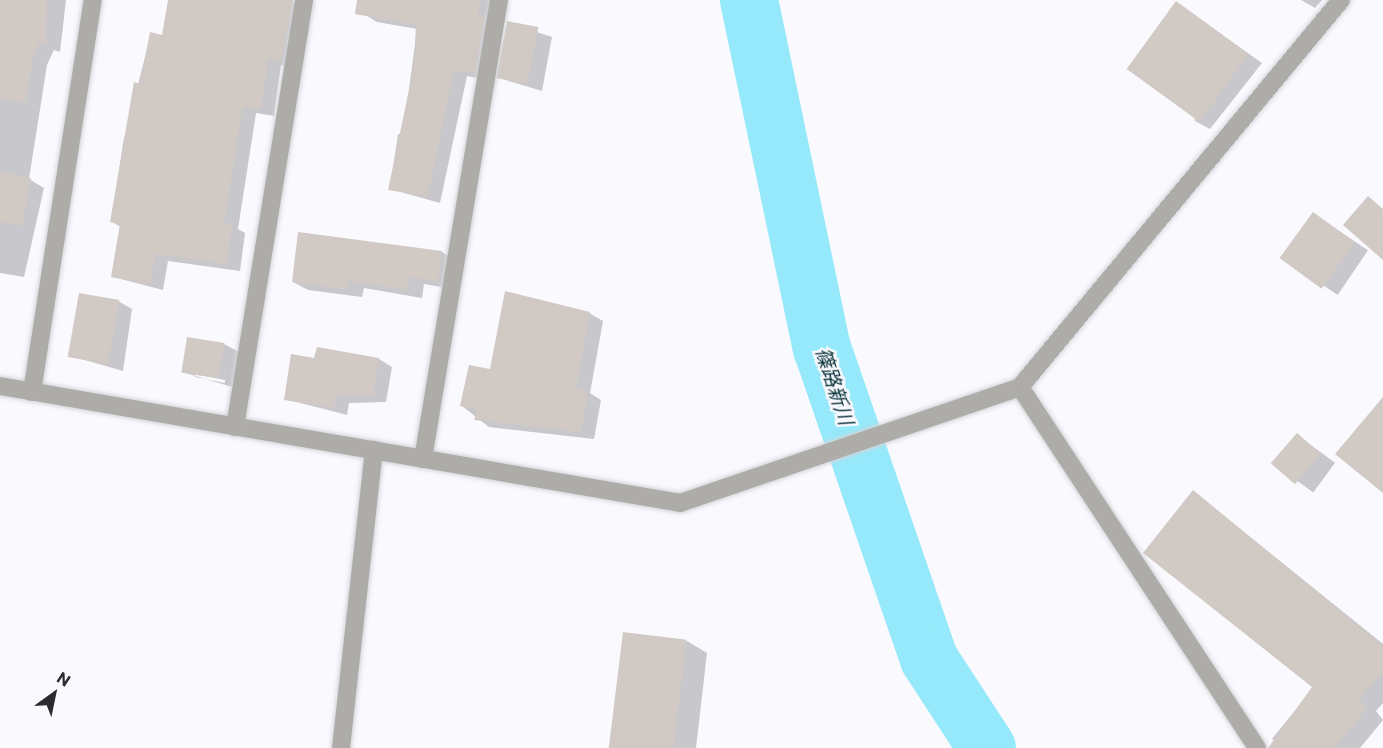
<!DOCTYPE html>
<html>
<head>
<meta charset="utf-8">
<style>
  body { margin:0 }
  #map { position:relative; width:1383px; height:748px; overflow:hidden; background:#faf9fe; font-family:Commissioner,"Noto Sans JP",sans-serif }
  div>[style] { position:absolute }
  .shadow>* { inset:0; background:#0003; transform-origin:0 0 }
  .river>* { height:58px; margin:-29px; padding:0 29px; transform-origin:29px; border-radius:29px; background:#95e9fa }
  .building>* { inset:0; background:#d0c9c4; transform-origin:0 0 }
  .roads { filter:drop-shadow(0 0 2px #d5d4d9) drop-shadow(0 0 2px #d5d4d9) }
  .street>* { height:18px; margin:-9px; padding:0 9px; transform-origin:9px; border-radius:9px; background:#aeaca9 }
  span { translate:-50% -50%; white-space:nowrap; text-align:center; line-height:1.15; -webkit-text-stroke:5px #faf9fe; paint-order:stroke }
  .water-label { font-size:20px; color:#0c353d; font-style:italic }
  .north { position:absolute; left:24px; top:664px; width:60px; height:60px; -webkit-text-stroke:4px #faf9fe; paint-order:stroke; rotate:33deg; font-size:16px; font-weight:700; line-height:24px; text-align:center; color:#2c2b2e }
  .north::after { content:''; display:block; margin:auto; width:21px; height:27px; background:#2c2b2e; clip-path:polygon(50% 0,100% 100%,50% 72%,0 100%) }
</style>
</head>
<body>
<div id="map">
  <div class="shadow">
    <div style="clip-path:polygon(0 0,66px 0,60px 52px,54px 50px,47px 65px,29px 179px,44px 188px,24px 277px,0 273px)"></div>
    <div style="clip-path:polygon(170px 0,292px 0,305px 8px,294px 68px,281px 65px,274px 116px,256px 113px,238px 229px,245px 233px,240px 271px,168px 261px,163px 290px,113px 277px,121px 227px,112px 222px,123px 143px,151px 34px,163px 37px)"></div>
    <div style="clip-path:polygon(366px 0,497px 0,488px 80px,467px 76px,440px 203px,390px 189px,398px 134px,403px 134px,417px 29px,377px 22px,364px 14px)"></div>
    <div style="clip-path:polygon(1301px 0,1322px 0,1315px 8px)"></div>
    <div style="clip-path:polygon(1176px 3px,1262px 63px,1210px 129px,1195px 121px)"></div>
    <div style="clip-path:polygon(508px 23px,552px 37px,542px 91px,499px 78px)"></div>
    <div style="left:1314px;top:214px;width:65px;height:54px;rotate:34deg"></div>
    <div style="clip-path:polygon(300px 234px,442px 252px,456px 261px,452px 289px,424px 284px,422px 298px,364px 288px,362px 297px,308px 290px,293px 282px)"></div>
    <div style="clip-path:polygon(118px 301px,132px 309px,123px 371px,71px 356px)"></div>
    <div style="clip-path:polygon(589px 313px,603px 321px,590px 393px,601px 400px,594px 439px,489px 427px,462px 406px,491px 370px)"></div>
    <div style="clip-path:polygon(evenodd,224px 344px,239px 352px,232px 387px,182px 372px,224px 344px,195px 374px,225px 380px,225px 383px,195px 377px,195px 374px)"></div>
    <div style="clip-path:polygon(379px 359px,392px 367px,386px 402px,349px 403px,347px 415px,285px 399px)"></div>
    <div style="left:1297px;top:435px;width:47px;height:37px;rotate:36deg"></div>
    <div style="clip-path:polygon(1194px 492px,1383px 644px,1383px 703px,1376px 711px,1383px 720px,1360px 748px,1284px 748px,1272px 739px,1314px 687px)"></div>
    <div style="clip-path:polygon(687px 641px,707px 653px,696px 748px,611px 748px)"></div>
  </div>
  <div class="river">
    <div style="left:749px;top:0;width:356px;rotate:78.2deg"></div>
    <div style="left:822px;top:348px;width:329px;rotate:71deg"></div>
    <div style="left:929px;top:659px;width:106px;rotate:56.9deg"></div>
  </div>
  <div class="building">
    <div style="clip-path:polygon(0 0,47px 0,46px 45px,39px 43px,33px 57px,25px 103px,0 99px)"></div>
    <div style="clip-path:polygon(168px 0,293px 0,281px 62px,268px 59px,261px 110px,243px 106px,224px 223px,232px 224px,227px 264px,155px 254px,150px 284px,111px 277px,120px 224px,110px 222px,134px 82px,140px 84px,150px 32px,162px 35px)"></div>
    <div style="clip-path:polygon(357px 0,481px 0,478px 15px,485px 17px,475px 74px,454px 70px,428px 196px,388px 190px,414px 66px,416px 25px,355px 14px)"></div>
    <div style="left:1176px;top:1px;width:90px;height:84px;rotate:36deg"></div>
    <div style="left:507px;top:21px;width:32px;height:58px;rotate:11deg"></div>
    <div style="clip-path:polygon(0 172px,31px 178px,22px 226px,0 222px)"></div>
    <div style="clip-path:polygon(1368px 196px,1383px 209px,1383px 260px,1343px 225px)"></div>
    <div style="left:1313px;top:212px;width:52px;height:57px;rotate:36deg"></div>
    <div style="clip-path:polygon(298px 232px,442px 251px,438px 282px,410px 277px,408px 290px,349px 281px,348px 290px,292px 282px)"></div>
    <div style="clip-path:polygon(505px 291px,590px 312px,576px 389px,588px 390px,581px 432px,474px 420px,477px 409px,460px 406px,469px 365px,490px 369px)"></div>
    <div style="left:79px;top:293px;width:41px;height:65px;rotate:10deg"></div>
    <div style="left:187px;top:337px;width:38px;height:36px;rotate:9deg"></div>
    <div style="clip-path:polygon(317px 347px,379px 358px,373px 395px,336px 396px,334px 408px,284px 400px,291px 354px,314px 358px)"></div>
    <div style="clip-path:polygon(1383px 397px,1383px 493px,1335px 454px)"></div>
    <div style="left:1297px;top:433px;width:32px;height:40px;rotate:41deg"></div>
    <div style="clip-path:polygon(1193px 490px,1383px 646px,1383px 671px,1359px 700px,1368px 707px,1335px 748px,1268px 748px,1312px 687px,1143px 553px)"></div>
    <div style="left:623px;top:632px;width:64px;height:117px;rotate:7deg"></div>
  </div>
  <div class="roads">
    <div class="street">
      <div style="left:0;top:386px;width:690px;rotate:9.76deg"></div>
      <div style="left:680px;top:503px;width:359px;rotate:-18.8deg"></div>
      <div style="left:1020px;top:387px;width:503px;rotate:-50.33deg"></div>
      <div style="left:1020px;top:387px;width:432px;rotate:56.7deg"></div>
      <div style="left:32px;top:392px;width:397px;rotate:-81.2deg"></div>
      <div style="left:235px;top:427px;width:433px;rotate:-80.8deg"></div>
      <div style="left:423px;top:459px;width:465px;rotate:-80.6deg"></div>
      <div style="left:341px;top:748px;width:300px;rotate:-83.7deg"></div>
    </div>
  </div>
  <div class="water-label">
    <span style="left:835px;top:386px;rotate:72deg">篠路新川</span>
  </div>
  <div class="north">N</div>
</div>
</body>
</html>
